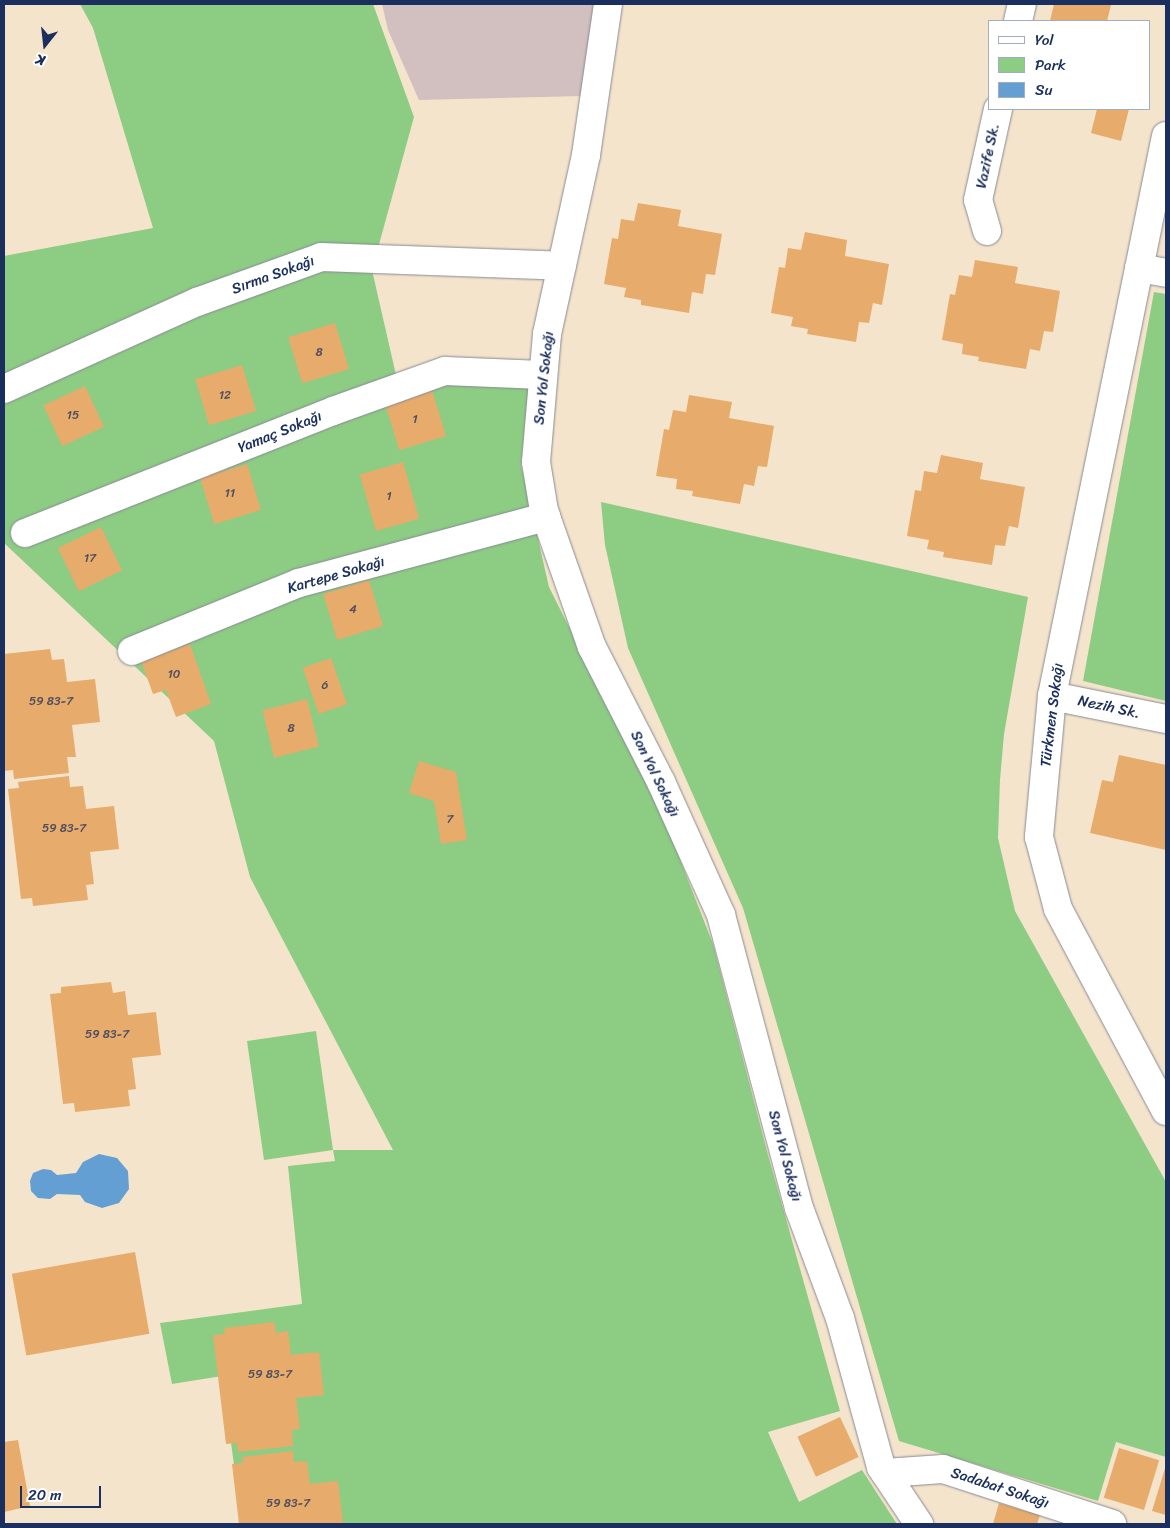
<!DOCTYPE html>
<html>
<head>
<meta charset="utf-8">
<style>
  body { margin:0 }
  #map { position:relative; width:1170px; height:1528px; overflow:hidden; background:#f5e4cc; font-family:Sriracha,sans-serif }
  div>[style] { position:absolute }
  .industrial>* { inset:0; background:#d2bfbf }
  .green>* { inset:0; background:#8dcc83 }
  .water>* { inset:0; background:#649fd4 }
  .building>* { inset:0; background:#e7ab6b; transform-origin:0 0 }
  .roads { filter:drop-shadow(0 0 1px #888a95) drop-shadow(0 0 1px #888a95) }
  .street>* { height:28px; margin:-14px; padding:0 14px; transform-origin:14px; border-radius:14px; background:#fff }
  span { translate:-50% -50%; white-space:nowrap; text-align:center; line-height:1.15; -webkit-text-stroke:5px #fff; paint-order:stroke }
  .number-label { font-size:12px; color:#4e4e61 }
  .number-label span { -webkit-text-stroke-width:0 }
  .street-label { font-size:15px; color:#1b2f5e }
  .frame { position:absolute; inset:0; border:5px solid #1b2f5e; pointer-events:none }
  .legend { position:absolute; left:988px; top:20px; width:162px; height:90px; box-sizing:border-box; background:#fff; border:1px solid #a4acbf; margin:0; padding:6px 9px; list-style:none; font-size:15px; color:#1b2f5e }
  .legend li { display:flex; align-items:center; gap:10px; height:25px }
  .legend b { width:25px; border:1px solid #a4acbf }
  .north { position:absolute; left:20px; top:20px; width:50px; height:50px; -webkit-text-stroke:4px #fff; paint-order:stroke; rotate:196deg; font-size:14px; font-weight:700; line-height:20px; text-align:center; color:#1b2f5e }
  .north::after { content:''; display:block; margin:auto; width:18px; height:22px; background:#1b2f5e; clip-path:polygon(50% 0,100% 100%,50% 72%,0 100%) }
  .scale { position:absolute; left:20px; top:1486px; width:81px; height:22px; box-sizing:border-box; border:2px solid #1b2f5e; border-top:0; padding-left:6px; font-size:15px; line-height:18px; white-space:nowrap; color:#1b2f5e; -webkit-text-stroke:4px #fff; paint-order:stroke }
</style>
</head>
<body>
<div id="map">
  <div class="industrial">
    <div style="clip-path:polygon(382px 4px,596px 4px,584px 96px,419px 100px,388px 30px)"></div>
  </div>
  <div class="green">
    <div style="clip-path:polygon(80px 4px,373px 4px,414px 117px,372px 270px,396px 375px,448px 360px,531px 361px,521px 465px,549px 587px,661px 811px,713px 944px,768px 1155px,840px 1411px,768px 1432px,799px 1502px,862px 1470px,897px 1524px,242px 1524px,222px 1376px,172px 1384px,160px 1323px,302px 1304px,288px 1166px,335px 1161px,333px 1150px,264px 1160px,247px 1041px,316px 1031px,333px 1150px,393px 1150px,250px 877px,214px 741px,4px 543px,4px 256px,153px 228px,93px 28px)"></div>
    <div style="clip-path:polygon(1154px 292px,1166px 294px,1166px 701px,1083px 681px)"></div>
    <div style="clip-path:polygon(601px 502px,1028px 597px,1004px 734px,1000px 780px,998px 838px,1015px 911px,1166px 1182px,1166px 1457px,1116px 1442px,1098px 1501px,899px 1441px,743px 908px,628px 648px,605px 545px)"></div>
  </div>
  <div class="water">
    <div style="clip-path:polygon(99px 1154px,117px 1158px,128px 1171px,129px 1189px,119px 1203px,102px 1208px,85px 1202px,80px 1195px,57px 1194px,50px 1199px,38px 1198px,31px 1191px,30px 1181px,33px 1173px,43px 1169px,51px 1170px,57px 1175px,76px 1173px,83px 1162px)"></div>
  </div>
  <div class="building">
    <div style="clip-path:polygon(1054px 4px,1107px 4px,1111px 5px,1107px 21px,1050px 21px)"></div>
    <div style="clip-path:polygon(1097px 109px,1129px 109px,1121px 141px,1091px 133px)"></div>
    <div style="clip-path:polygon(638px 203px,681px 210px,678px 226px,722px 234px,715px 275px,706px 274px,703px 294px,692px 292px,689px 313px,641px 305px,641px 300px,624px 297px,626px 288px,604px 284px,612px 238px,618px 239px,621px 219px,634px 221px)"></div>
    <div style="clip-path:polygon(805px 232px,847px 240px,845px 256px,889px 264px,882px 305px,873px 303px,869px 323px,859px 322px,856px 342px,807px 334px,808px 329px,791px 326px,793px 317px,771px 313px,779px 267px,785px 268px,788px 248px,801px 250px)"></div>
    <div style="clip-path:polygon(975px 260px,1018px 267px,1015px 283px,1060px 291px,1053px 332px,1044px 331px,1040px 351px,1030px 349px,1026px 369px,978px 361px,979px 357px,962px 354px,963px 344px,942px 340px,950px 294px,955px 295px,959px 275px,972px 277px)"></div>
    <div style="left:335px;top:323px;width:48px;height:49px;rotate:73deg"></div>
    <div style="left:242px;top:365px;width:48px;height:49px;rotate:73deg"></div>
    <div style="left:85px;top:386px;width:45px;height:46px;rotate:65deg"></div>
    <div style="left:432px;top:390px;width:48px;height:49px;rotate:73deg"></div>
    <div style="clip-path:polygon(689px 395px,732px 402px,729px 418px,774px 426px,767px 467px,758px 466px,754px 486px,744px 484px,740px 504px,692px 496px,693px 491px,676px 489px,677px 479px,656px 476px,664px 429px,669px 430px,673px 410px,686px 412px)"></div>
    <div style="clip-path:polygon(941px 455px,983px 463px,980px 479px,1025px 487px,1018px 528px,1009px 526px,1005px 546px,995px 545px,992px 565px,943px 557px,944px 552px,927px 549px,929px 540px,907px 536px,915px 490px,921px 491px,924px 471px,937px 473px)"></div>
    <div style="left:403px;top:462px;width:59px;height:45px;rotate:74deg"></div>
    <div style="left:247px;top:464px;width:48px;height:49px;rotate:73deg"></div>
    <div style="left:101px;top:527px;width:48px;height:48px;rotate:64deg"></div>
    <div style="left:369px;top:580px;width:48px;height:48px;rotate:73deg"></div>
    <div style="clip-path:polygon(190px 644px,211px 704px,176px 717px,166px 690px,153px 694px,141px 661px)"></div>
    <div style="clip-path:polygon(50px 649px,52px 660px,64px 659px,67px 682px,95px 679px,100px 722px,72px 725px,76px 757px,67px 757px,69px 773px,14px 779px,13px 770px,4px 771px,4px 654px)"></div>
    <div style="left:331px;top:658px;width:49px;height:30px;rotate:71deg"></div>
    <div style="left:307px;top:699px;width:49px;height:46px;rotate:76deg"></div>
    <div style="clip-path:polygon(1119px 755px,1166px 765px,1166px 850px,1090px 833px,1102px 780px,1113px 782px)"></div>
    <div style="clip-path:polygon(419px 761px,456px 772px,467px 840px,441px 844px,434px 801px,409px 793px)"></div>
    <div style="clip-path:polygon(69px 776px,70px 787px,83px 786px,86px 809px,114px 806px,119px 849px,90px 852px,94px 884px,86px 885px,88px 900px,33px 906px,32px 898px,21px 899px,8px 789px,19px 788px,18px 782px)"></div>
    <div style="clip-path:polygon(111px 982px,113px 993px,125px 991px,128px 1015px,156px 1012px,161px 1055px,132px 1058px,136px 1089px,128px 1090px,130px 1106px,75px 1112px,74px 1103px,63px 1104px,50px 994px,61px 993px,61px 987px)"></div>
    <div style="left:135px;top:1252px;width:83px;height:125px;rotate:80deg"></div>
    <div style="clip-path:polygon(274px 1322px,276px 1333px,288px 1331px,291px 1355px,319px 1352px,324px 1395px,296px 1398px,300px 1429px,292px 1430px,293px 1446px,238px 1452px,237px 1443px,226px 1444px,213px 1335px,225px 1334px,224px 1328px)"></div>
    <div style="left:840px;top:1417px;width:44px;height:47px;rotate:65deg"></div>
    <div style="clip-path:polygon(18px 1440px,30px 1506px,4px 1512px,4px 1442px)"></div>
    <div style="left:1119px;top:1448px;width:42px;height:52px;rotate:17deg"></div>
    <div style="clip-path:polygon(293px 1451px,294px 1462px,307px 1461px,310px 1484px,338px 1481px,343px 1524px,239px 1524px,232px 1464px,243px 1463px,242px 1457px)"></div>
    <div style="clip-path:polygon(1166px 1465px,1166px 1515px,1152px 1511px)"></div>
    <div style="clip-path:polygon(999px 1503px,1040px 1515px,1037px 1524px,993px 1524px)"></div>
  </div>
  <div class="roads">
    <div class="street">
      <div style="left:608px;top:4px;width:153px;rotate:98.3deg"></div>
      <div style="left:586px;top:155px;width:183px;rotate:102.3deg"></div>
      <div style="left:547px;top:334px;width:128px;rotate:94.9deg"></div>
      <div style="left:536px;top:462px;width:50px;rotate:80.7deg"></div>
      <div style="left:544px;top:511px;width:144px;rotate:70.6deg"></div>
      <div style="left:592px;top:647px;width:152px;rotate:62.9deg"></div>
      <div style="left:661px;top:782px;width:146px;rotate:65.7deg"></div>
      <div style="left:721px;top:915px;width:303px;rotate:75.1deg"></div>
      <div style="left:799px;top:1208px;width:117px;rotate:69.6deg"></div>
      <div style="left:840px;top:1318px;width:155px;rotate:74.6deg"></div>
      <div style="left:881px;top:1467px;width:69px;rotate:56.3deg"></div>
      <div style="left:1018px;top:21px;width:17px;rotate:-77deg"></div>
      <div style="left:1166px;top:136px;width:571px;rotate:101.51deg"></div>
      <div style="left:1052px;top:696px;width:142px;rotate:95.3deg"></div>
      <div style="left:1039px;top:837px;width:74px;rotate:75.2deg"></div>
      <div style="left:1058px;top:909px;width:229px;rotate:61.9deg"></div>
      <div style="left:987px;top:231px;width:32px;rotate:-106deg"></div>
      <div style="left:978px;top:200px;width:93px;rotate:-77.6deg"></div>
      <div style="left:1139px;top:268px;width:27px;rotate:10deg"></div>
      <div style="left:4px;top:389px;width:212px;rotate:-24.3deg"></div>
      <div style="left:197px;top:302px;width:132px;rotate:-19.9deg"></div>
      <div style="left:321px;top:257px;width:241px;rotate:2.1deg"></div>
      <div style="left:25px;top:533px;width:331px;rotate:-21.6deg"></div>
      <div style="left:333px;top:411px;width:119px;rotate:-19.7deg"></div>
      <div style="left:445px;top:371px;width:97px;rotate:2.4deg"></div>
      <div style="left:132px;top:651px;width:180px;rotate:-22.2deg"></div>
      <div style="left:299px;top:583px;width:256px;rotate:-15deg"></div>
      <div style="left:1052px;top:696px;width:116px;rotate:11.4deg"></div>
      <div style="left:885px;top:1473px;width:58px;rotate:-3.9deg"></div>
      <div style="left:943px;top:1469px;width:178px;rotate:18deg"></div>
    </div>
  </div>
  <div class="number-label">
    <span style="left:319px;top:353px">8</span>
    <span style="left:225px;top:396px">12</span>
    <span style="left:73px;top:416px">15</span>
    <span style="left:415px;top:420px">1</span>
    <span style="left:230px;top:494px">11</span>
    <span style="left:389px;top:497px">1</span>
    <span style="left:90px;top:559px">17</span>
    <span style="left:353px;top:610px">4</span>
    <span style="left:174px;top:675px">10</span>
    <span style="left:325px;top:686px">6</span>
    <span style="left:51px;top:702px">59 83-7</span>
    <span style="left:291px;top:729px">8</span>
    <span style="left:450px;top:820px">7</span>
    <span style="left:64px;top:829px">59 83-7</span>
    <span style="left:107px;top:1035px">59 83-7</span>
    <span style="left:270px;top:1375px">59 83-7</span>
    <span style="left:288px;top:1504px">59 83-7</span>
  </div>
  <div class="street-label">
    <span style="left:988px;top:156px;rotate:-78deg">Vazife Sk.</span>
    <span style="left:273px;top:275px;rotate:-20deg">Sırma Sokağı</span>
    <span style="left:544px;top:378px;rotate:-84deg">Son Yol Sokağı</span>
    <span style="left:280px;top:432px;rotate:-22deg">Yamaç Sokağı</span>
    <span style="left:336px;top:575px;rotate:-16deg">Kartepe Sokağı</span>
    <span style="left:1109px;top:707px;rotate:12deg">Nezih Sk.</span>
    <span style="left:1052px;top:715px;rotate:-83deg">Türkmen Sokağı</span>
    <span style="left:655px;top:774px;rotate:64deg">Son Yol Sokağı</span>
    <span style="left:785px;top:1156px;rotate:75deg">Son Yol Sokağı</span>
    <span style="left:1000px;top:1488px;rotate:18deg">Sadabat Sokağı</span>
  </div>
  <div class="frame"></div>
  <ul class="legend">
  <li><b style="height:6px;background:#fff"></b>Yol</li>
  <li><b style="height:14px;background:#8dcc83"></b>Park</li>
  <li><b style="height:14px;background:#649fd4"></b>Su</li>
  </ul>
  <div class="north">K</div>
  <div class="scale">20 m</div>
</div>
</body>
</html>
